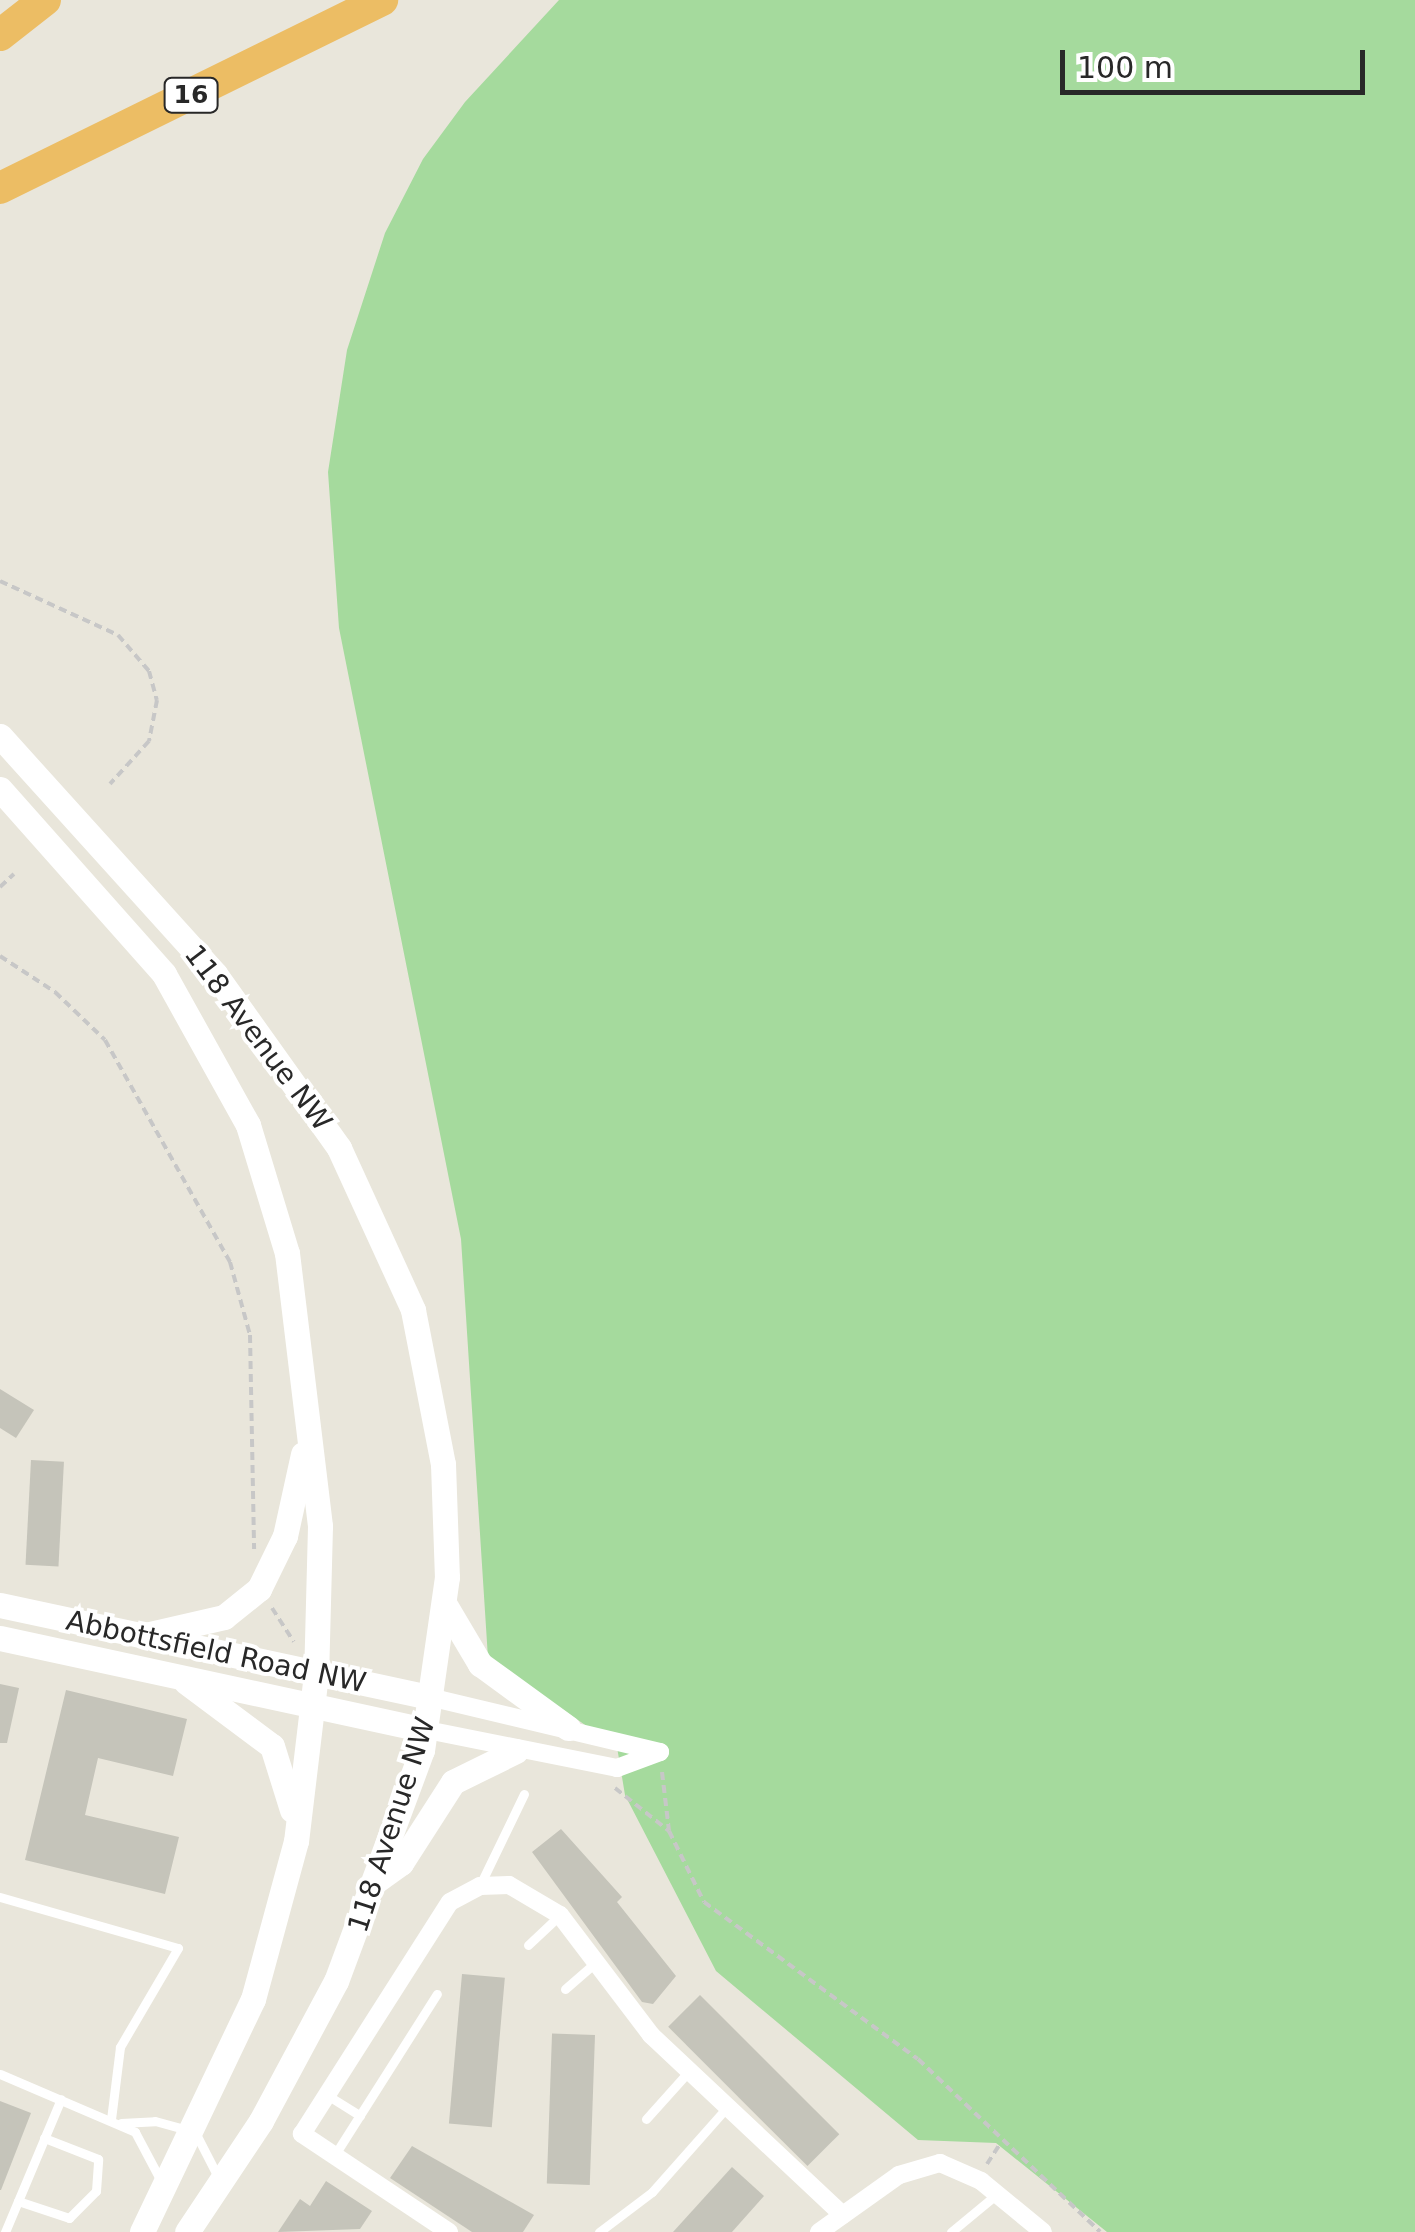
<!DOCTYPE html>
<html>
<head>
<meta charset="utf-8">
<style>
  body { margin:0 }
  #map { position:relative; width:1415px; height:2232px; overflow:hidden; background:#e9e6db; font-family:"DejaVu Sans",sans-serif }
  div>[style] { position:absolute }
  .green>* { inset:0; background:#a5da9d }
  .building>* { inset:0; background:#c5c4ba; transform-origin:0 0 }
  .path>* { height:4px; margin-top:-2px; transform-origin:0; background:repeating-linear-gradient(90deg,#c7c7c7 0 8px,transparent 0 13px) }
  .lane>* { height:9px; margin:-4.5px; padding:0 4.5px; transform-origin:4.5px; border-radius:4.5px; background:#fff }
  .street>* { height:18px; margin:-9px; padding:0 9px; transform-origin:9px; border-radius:9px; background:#fff }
  .secondary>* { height:25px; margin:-12.5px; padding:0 12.5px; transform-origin:12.5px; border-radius:12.5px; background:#fff }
  .highway>* { height:32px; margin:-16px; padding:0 16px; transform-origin:16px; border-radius:16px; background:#ecbd64 }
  span { translate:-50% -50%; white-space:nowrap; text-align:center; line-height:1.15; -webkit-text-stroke:8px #fff; paint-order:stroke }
  .shield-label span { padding:2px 8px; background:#fff; border:2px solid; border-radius:8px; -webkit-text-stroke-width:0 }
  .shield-label { font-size:25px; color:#282828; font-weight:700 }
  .street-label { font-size:28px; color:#282828 }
  .scale { position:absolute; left:1060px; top:50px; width:305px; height:45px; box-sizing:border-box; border:5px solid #282828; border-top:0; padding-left:12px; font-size:30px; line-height:35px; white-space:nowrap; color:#282828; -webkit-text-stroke:8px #fff; paint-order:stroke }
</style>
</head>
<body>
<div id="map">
  <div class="green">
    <div style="clip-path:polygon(559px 0,1415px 0,1415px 2232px,1107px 2232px,996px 2143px,918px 2140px,716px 1971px,625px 1795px,617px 1747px,488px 1658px,461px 1239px,339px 628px,328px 472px,347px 350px,385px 233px,423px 159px,465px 102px)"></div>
  </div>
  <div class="building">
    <div style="clip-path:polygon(0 1389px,34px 1410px,16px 1438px,0 1428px)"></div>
    <div style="left:31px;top:1460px;width:33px;height:105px;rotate:3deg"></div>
    <div style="clip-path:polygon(0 1684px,19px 1688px,7px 1743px,0 1743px)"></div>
    <div style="clip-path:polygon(66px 1690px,187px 1719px,173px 1776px,98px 1758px,85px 1815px,179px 1837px,165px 1894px,25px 1860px)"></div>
    <div style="clip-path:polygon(561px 1829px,622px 1897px,617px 1902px,676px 1976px,653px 2004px,642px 2002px,532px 1852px)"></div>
    <div style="left:462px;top:1974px;width:43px;height:150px;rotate:5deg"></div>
    <div style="left:700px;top:1995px;width:197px;height:45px;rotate:45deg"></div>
    <div style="left:595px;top:2035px;width:150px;height:43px;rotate:92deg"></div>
    <div style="clip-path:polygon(0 2101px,31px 2113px,1px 2190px,0 2190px)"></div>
    <div style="clip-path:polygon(412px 2146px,534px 2215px,523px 2232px,472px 2232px,390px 2178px)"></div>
    <div style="clip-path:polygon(732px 2167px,764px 2196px,732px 2232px,673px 2232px)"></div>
    <div style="clip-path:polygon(326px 2181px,372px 2211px,360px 2229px,278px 2232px,300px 2199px,310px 2206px)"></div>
  </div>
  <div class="path">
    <div style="left:0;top:581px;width:130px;rotate:24.6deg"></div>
    <div style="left:118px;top:635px;width:48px;rotate:49.3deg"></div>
    <div style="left:149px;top:671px;width:30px;rotate:75deg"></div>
    <div style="left:157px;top:700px;width:42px;rotate:101deg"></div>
    <div style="left:149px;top:741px;width:58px;rotate:132.2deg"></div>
    <div style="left:0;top:887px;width:19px;rotate:-43deg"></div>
    <div style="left:0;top:956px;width:66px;rotate:33.2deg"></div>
    <div style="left:55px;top:992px;width:69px;rotate:43.8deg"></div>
    <div style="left:105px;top:1040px;width:255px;rotate:60.6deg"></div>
    <div style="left:230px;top:1262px;width:76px;rotate:74.7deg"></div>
    <div style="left:250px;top:1335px;width:214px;rotate:88.9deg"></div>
    <div style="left:272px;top:1608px;width:40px;rotate:57.1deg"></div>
    <div style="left:662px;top:1772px;width:59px;rotate:83.2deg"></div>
    <div style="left:669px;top:1831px;width:79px;rotate:63.8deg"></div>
    <div style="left:704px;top:1902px;width:265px;rotate:36.3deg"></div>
    <div style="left:918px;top:2059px;width:251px;rotate:43.5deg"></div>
    <div style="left:615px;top:1788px;width:69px;rotate:38.5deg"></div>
    <div style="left:987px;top:2164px;width:24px;rotate:-57deg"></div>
  </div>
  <div class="lane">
    <div style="left:480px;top:1885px;width:101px;rotate:-64.2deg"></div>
    <div style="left:0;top:1897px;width:185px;rotate:16deg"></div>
    <div style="left:178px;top:1948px;width:115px;rotate:120.4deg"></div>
    <div style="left:120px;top:2047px;width:73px;rotate:97.1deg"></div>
    <div style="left:528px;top:1945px;width:44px;rotate:-43.2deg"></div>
    <div style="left:565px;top:1989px;width:40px;rotate:-41deg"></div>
    <div style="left:0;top:2074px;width:147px;rotate:23.2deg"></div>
    <div style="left:135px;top:2132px;width:53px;rotate:62deg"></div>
    <div style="left:327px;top:2095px;width:39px;rotate:32deg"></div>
    <div style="left:646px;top:2119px;width:66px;rotate:-48.1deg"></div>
    <div style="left:121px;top:2123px;width:34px;rotate:-3deg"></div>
    <div style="left:155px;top:2121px;width:41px;rotate:15.4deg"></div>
    <div style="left:195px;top:2132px;width:48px;rotate:62.9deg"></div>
    <div style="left:334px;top:2156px;width:192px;rotate:-57.6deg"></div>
    <div style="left:18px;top:2201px;width:54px;rotate:18.4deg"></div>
    <div style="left:69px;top:2218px;width:38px;rotate:-45deg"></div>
    <div style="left:96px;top:2191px;width:32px;rotate:-86deg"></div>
    <div style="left:98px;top:2159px;width:58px;rotate:-158.7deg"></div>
    <div style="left:5px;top:2232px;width:144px;rotate:-67.2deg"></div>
    <div style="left:599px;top:2232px;width:66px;rotate:-37deg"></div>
    <div style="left:652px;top:2192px;width:115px;rotate:-48.5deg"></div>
    <div style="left:951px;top:2232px;width:60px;rotate:-39.6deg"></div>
  </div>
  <div class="street">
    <div style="left:427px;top:1730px;width:194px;rotate:11.3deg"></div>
    <div style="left:617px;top:1768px;width:46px;rotate:-20.4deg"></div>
    <div style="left:660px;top:1752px;width:233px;rotate:-166.6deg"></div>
    <div style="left:449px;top:2232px;width:177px;rotate:-146.3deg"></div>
    <div style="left:302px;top:2134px;width:275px;rotate:-57.5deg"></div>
    <div style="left:450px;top:1902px;width:34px;rotate:-28deg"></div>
    <div style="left:480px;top:1886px;width:29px;rotate:-2deg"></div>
    <div style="left:509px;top:1885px;width:59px;rotate:30.5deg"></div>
    <div style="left:560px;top:1915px;width:151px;rotate:52.8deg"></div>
    <div style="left:651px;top:2035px;width:263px;rotate:43.2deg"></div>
    <div style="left:819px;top:2232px;width:98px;rotate:-35.5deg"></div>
    <div style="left:899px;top:2175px;width:43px;rotate:-16.3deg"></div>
    <div style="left:940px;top:2163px;width:45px;rotate:23.7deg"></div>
    <div style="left:981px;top:2181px;width:80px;rotate:39.4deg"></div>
  </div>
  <div class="secondary">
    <div style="left:0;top:736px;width:321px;rotate:47.9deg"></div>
    <div style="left:215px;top:974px;width:214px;rotate:54.5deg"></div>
    <div style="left:339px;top:1148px;width:178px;rotate:65.4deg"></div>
    <div style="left:413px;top:1310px;width:157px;rotate:79deg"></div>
    <div style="left:443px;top:1464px;width:113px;rotate:88deg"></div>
    <div style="left:447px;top:1577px;width:175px;rotate:98.2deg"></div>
    <div style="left:422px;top:1750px;width:246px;rotate:110.4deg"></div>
    <div style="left:336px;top:1981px;width:159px;rotate:118.2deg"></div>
    <div style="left:261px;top:2121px;width:133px;rotate:123.7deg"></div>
    <div style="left:0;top:789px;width:247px;rotate:48.4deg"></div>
    <div style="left:164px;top:974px;width:173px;rotate:60.9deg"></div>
    <div style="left:248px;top:1125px;width:134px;rotate:73.1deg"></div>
    <div style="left:287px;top:1253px;width:275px;rotate:83.1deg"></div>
    <div style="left:320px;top:1526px;width:148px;rotate:91.5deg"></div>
    <div style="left:316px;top:1674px;width:168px;rotate:96.8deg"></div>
    <div style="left:296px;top:1841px;width:164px;rotate:105.2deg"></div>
    <div style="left:253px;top:1999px;width:258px;rotate:115.5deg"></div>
    <div style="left:0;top:1605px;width:443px;rotate:12.1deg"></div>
    <div style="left:445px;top:1605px;width:69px;rotate:59.3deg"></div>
    <div style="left:480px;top:1664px;width:109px;rotate:36deg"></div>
    <div style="left:150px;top:1634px;width:76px;rotate:-12.9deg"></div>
    <div style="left:224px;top:1617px;width:45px;rotate:-38.7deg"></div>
    <div style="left:259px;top:1589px;width:59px;rotate:-63.9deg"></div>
    <div style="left:285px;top:1536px;width:84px;rotate:-77.6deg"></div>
    <div style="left:0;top:1638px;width:437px;rotate:12.2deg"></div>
    <div style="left:186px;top:1682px;width:107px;rotate:36.7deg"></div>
    <div style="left:272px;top:1746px;width:67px;rotate:72.6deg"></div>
    <div style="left:376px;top:1881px;width:31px;rotate:-36deg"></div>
    <div style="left:401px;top:1863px;width:96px;rotate:-57.3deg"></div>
    <div style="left:453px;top:1782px;width:70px;rotate:-26.2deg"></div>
  </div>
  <div class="highway">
    <div style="left:0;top:35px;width:57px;rotate:-37.9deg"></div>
    <div style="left:0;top:188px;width:426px;rotate:-26.2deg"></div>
  </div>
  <div class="shield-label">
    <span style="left:191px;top:95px">16</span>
  </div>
  <div class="street-label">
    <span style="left:258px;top:1038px;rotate:53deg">118 Avenue NW</span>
    <span style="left:216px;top:1652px;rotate:12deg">Abbottsfield Road NW</span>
    <span style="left:392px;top:1825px;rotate:-72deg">118 Avenue NW</span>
  </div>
  <div class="scale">100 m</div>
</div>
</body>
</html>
